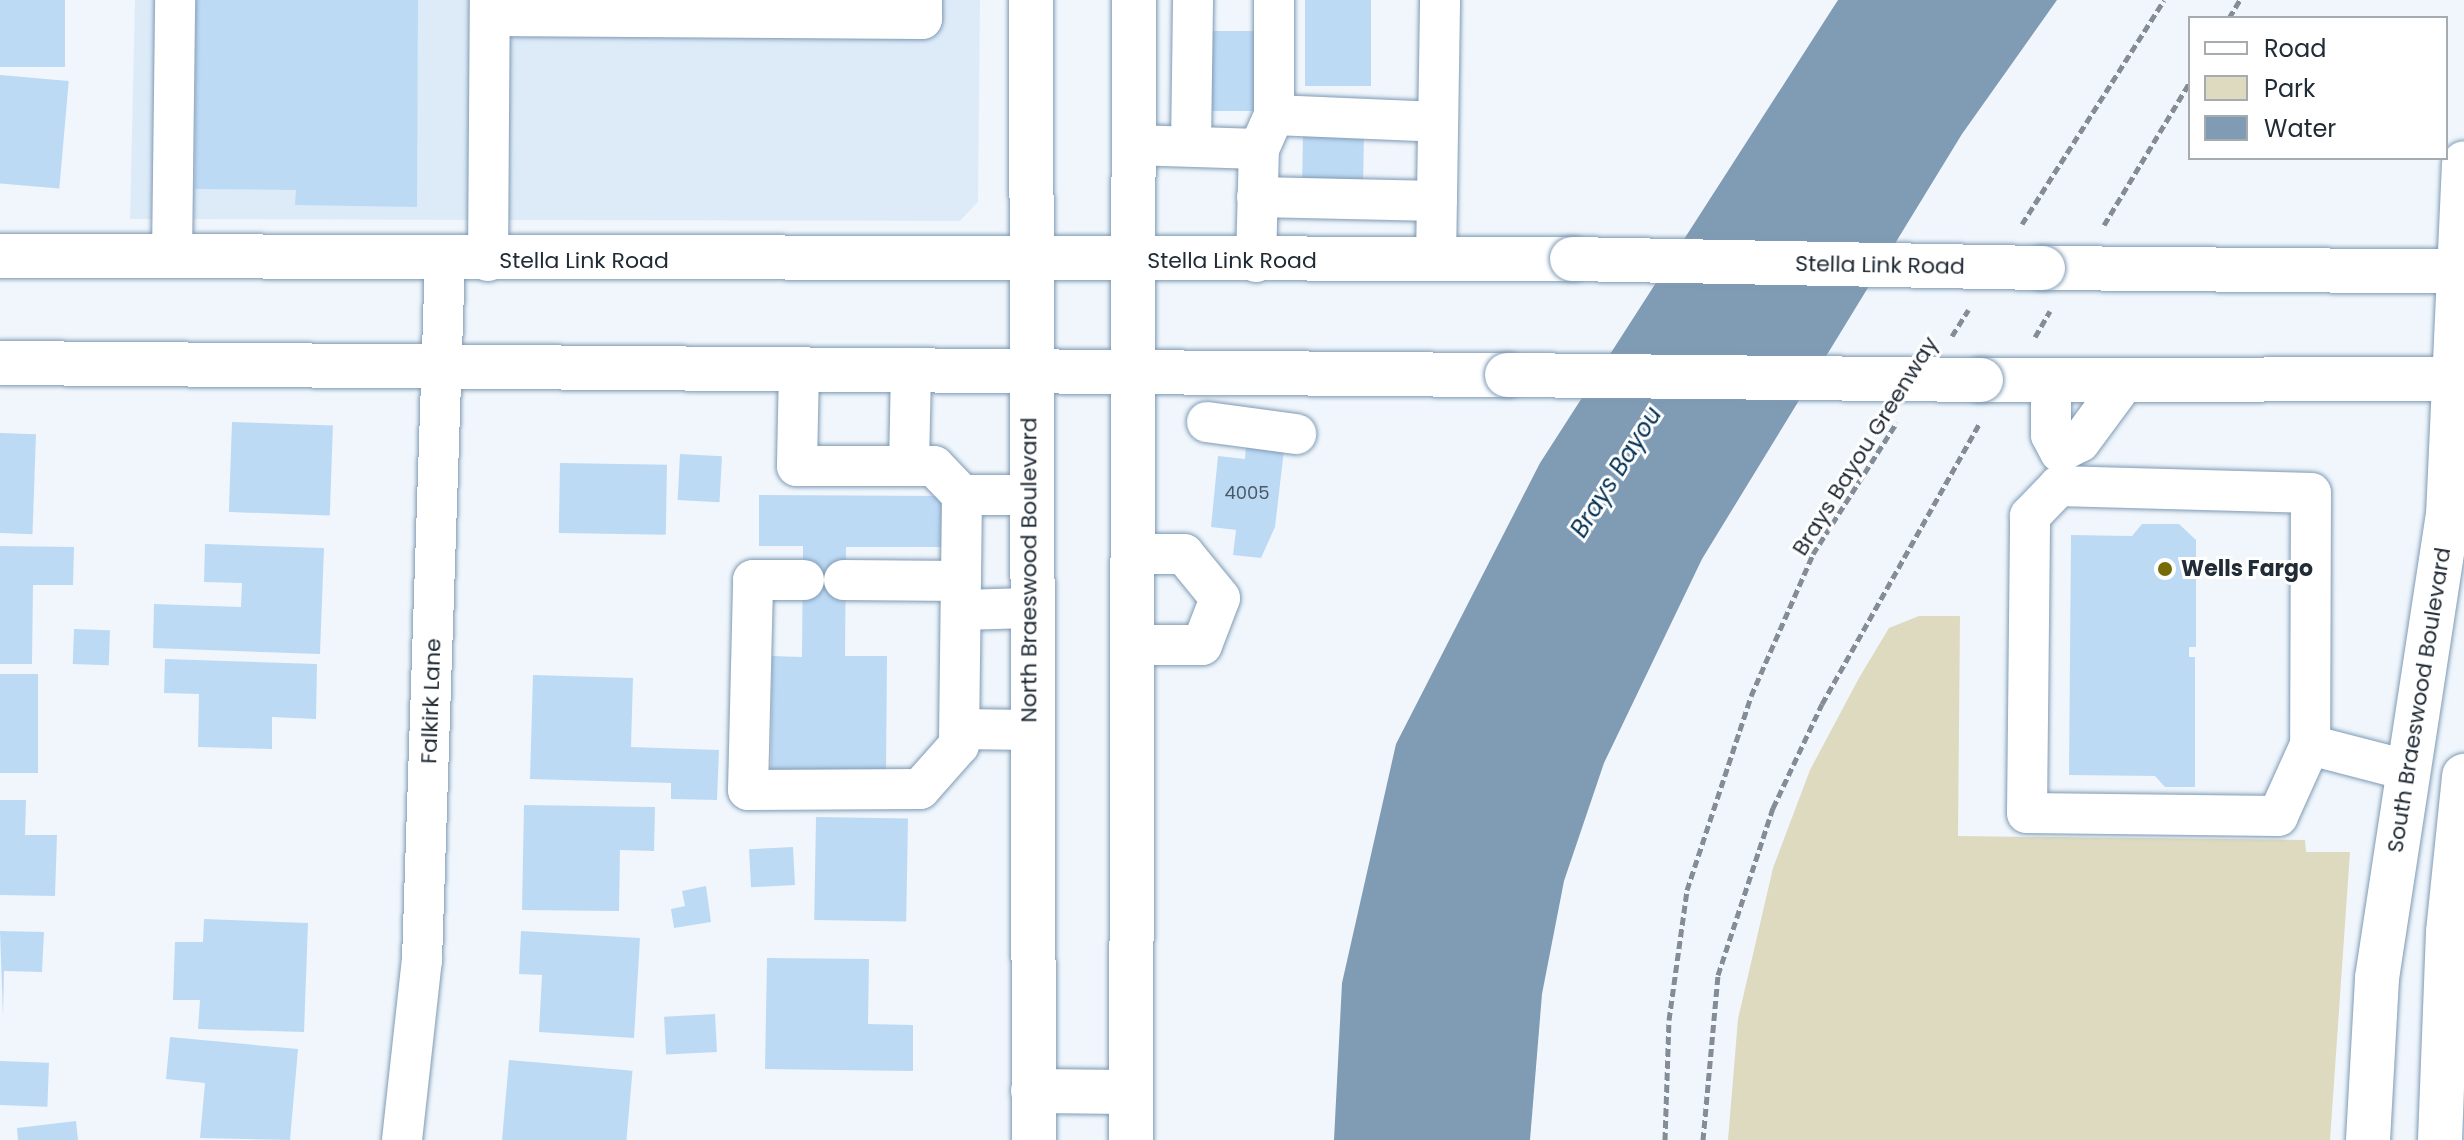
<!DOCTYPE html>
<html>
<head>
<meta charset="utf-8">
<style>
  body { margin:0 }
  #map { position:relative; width:2464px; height:1140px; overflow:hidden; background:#f0f6fc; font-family:Poppins,sans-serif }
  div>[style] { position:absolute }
  .built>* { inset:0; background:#ddebf8 }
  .green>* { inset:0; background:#dddac0 }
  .water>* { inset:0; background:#809bb4 }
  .building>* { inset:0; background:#bddaf5; transform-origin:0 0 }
  .path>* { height:5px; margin-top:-2.5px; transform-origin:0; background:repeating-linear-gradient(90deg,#848d96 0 8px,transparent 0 12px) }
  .roads { filter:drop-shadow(0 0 2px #7f9ab4) drop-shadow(0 0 2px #7f9ab4) }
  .minor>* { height:40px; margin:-20px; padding:0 20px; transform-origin:20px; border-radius:20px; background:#fff }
  .major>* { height:44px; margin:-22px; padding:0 22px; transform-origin:22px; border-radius:22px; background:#fff }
  .bridges { filter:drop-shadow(0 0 2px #7f9ab4) drop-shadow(0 0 2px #7f9ab4) }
  .major-bridge>* { height:44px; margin:-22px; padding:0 22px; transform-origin:22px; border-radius:22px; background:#fff }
  .dots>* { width:22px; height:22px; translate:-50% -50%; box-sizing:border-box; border:4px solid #fff; border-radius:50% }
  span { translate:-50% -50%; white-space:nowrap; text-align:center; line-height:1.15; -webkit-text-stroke:6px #fff; paint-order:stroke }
  .number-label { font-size:18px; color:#485866 }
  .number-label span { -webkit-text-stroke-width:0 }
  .street-label { font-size:22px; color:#212c37 }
  .poi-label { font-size:22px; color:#212c37; font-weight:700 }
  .left { translate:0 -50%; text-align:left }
  .water-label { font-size:24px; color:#033154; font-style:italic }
  .legend { position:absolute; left:2188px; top:16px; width:260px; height:144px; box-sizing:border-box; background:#fff; border:2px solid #a6abaf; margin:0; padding:10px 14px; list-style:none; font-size:24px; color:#212c37 }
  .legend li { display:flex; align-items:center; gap:16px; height:40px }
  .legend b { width:40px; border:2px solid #a6abaf }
</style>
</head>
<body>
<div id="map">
  <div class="built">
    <div style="clip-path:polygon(135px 0,980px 0,978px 202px,960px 221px,130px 219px)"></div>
  </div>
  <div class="green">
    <div style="clip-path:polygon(1919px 616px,1960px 616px,1958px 836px,2305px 840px,2306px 852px,2350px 852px,2330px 1140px,1728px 1140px,1738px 1019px,1773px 868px,1810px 770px,1859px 678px,1889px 628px)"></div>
  </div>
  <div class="water">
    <div style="clip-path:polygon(1838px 0,2057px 0,1962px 134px,1702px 559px,1604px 763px,1564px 881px,1542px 994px,1530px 1140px,1334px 1140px,1342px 983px,1396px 744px,1540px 463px)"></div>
  </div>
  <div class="building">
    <div style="left:0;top:0;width:65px;height:67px"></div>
    <div style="clip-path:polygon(196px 0,418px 0,417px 207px,295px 205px,296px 190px,195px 189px)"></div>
    <div style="left:1305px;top:0;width:66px;height:86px"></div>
    <div style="left:1263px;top:31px;width:80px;height:53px;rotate:90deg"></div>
    <div style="left:0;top:75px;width:69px;height:108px;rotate:5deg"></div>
    <div style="left:1303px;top:131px;width:61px;height:51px;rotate:1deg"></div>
    <div style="left:232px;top:422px;width:101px;height:90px;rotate:2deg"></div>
    <div style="left:0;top:433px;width:36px;height:100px;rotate:2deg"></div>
    <div style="clip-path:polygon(1246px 446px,1284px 450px,1275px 527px,1261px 558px,1233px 555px,1236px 530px,1211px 527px,1218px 456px,1245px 459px)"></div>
    <div style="left:680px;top:454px;width:42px;height:46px;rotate:3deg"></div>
    <div style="left:560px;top:463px;width:107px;height:70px;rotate:1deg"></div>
    <div style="clip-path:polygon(759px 495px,948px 496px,948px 547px,846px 547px,845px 656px,887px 656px,886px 774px,771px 773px,772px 656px,802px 657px,803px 546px,759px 546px)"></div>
    <div style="clip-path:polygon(2142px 524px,2179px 524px,2196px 540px,2196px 647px,2189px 647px,2189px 657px,2195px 657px,2195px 787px,2165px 787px,2155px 776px,2069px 775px,2071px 535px,2132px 536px)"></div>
    <div style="clip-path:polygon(205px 544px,324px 548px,320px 654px,153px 648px,154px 604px,241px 607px,242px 583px,204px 582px)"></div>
    <div style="clip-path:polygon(0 546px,74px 547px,73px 585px,33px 585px,32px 664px,0 664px)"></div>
    <div style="left:74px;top:629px;width:36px;height:35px;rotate:2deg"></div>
    <div style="clip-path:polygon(165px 659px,317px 664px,316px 719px,272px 717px,272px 749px,198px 747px,199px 694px,164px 693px)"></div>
    <div style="left:0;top:674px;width:38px;height:99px"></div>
    <div style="clip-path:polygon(533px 675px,633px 678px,631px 747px,719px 750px,717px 800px,671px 799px,671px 783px,530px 779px)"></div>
    <div style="clip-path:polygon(0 800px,26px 800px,25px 835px,57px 835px,55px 896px,0 895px)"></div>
    <div style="clip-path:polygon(524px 805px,655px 807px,654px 851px,620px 850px,619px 911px,522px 910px)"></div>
    <div style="left:816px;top:817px;width:92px;height:103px;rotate:1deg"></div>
    <div style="left:793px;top:847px;width:38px;height:44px;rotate:87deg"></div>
    <div style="clip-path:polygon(706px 886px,711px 922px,674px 928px,671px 909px,685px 906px,682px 891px)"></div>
    <div style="clip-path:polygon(204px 919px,308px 923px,304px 1032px,198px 1029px,200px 1000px,173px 1000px,175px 942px,203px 942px)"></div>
    <div style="clip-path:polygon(0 931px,44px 932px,42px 972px,4px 971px,3px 1017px)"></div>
    <div style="clip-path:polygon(521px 931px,640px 938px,634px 1038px,539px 1032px,542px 975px,519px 974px)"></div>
    <div style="clip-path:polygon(767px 958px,869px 959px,868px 1024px,913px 1025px,913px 1071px,765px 1069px)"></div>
    <div style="left:715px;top:1014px;width:38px;height:51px;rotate:87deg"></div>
    <div style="clip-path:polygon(170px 1037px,298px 1049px,290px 1140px,200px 1138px,205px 1083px,166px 1079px)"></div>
    <div style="left:509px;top:1060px;width:124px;height:80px;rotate:5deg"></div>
    <div style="left:0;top:1061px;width:49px;height:44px;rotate:2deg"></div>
    <div style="clip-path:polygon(76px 1121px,78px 1140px,18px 1140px,17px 1128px)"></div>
  </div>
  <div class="path">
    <div style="left:2229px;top:18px;width:21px;rotate:-59deg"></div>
    <div style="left:2022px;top:224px;width:265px;rotate:-57.6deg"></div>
    <div style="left:2104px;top:225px;width:167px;rotate:-59deg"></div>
    <div style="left:1952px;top:336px;width:31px;rotate:-58deg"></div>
    <div style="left:2035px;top:337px;width:30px;rotate:-60deg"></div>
    <div style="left:1665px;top:1140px;width:120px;rotate:-88.1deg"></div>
    <div style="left:1669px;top:1020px;width:131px;rotate:-82.1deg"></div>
    <div style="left:1687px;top:890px;width:204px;rotate:-71.7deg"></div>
    <div style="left:1751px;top:696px;width:155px;rotate:-66.4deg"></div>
    <div style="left:1813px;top:554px;width:156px;rotate:-57.5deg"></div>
    <div style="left:1703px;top:1140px;width:166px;rotate:-84.8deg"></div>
    <div style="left:1718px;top:975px;width:176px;rotate:-71.8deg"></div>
    <div style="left:1773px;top:808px;width:115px;rotate:-64.8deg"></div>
    <div style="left:1822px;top:704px;width:322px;rotate:-60.7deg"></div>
  </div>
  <div class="roads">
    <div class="minor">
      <div style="left:490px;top:16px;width:432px;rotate:0.4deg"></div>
      <div style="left:922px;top:19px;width:19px;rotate:-90deg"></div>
      <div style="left:1274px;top:115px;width:164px;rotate:2.4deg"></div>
      <div style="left:1132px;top:145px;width:127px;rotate:1.8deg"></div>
      <div style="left:1191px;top:146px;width:146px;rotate:-89.2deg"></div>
      <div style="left:1257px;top:197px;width:180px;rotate:1.3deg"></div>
      <div style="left:172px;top:257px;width:257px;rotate:-89.3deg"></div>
      <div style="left:1436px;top:260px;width:260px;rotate:-89.1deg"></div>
      <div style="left:488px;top:261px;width:261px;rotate:-89.6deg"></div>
      <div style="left:1256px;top:262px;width:113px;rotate:-88.5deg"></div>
      <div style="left:1259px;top:149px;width:37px;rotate:-66deg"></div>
      <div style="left:1274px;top:115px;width:115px;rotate:-90deg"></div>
      <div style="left:799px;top:368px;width:98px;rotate:91.2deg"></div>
      <div style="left:797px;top:466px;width:137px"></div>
      <div style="left:934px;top:466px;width:40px;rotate:46deg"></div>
      <div style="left:962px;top:495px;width:250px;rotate:90.7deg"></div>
      <div style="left:959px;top:745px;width:59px;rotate:131.6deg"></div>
      <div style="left:920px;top:789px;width:172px;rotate:179.7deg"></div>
      <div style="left:748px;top:790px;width:210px;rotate:-88.6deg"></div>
      <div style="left:753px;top:580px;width:51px"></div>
      <div style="left:2051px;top:379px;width:56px;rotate:90deg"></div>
      <div style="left:2051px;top:435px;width:19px;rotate:62deg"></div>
      <div style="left:2060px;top:452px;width:22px;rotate:-27deg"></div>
      <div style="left:2080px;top:442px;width:79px;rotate:-53.7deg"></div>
      <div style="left:1207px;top:422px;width:90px;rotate:7.7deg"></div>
      <div style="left:909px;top:466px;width:98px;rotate:-88.8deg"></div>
      <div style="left:2059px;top:486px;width:252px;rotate:1.6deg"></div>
      <div style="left:2311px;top:493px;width:252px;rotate:90.2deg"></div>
      <div style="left:2310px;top:745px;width:78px;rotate:114.3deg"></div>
      <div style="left:2278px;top:816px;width:251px;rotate:-179.3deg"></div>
      <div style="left:2027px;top:813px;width:297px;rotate:-89.4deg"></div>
      <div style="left:2030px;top:516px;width:42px;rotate:-46deg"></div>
      <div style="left:962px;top:495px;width:66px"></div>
      <div style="left:844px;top:580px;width:117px;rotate:0.5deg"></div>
      <div style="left:961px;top:610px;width:68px;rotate:-1.7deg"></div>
      <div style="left:1131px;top:645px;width:71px"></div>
      <div style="left:1202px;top:645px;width:50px;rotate:-69deg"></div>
      <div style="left:1220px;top:598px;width:57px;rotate:-129.3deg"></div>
      <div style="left:1184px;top:554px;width:53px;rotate:180deg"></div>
      <div style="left:960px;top:729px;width:70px;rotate:0.8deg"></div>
      <div style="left:2310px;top:745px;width:100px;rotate:14.5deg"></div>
      <div style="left:402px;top:1140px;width:181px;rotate:-83.7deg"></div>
      <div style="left:422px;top:960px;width:700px;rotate:-88.12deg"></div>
    </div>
    <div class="major">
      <div style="left:1031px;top:0;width:1140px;rotate:89.85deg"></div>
      <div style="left:0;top:256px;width:1572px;rotate:0.11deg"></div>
      <div style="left:2043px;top:268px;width:421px;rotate:0.5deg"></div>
      <div style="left:0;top:363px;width:1507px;rotate:0.46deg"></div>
      <div style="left:1981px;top:380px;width:483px;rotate:-0.1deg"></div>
      <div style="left:1033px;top:1091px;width:96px;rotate:0.6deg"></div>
      <div style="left:1131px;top:1140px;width:1140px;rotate:-89.85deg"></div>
      <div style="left:2368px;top:1140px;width:162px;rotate:-86.8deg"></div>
      <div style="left:2377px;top:978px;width:467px;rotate:-81.3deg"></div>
      <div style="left:2448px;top:516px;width:353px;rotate:-87.4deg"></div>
      <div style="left:2440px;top:1140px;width:208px;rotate:-87.8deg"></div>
      <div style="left:2448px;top:932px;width:157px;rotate:-84.1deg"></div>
    </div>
  </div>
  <div class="bridges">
    <div class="major-bridge">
      <div style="left:1572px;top:259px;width:471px;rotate:1.1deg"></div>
      <div style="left:1507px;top:375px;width:474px;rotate:0.6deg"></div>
    </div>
  </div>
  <div class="dots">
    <div style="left:2165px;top:569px;background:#766b05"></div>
  </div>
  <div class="number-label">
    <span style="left:1247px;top:493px">4005</span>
  </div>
  <div class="street-label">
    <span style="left:584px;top:261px">Stella Link Road</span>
    <span style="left:1232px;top:261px">Stella Link Road</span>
    <span style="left:1880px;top:265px;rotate:1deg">Stella Link Road</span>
    <span style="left:1865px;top:446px;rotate:-58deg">Brays Bayou Greenway</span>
    <span style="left:1029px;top:570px;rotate:-90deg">North Braeswood Boulevard</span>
    <span style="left:2419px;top:700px;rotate:-81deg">South Braeswood Boulevard</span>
    <span style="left:431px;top:701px;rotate:-88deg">Falkirk Lane</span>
  </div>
  <div class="poi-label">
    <span class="left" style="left:2181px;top:569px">Wells Fargo</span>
  </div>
  <div class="water-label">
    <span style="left:1616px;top:472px;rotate:-58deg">Brays Bayou</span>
  </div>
  <ul class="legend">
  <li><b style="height:10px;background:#fff"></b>Road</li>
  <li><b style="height:22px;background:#dddac0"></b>Park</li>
  <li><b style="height:22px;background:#809bb4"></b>Water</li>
  </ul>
</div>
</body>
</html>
